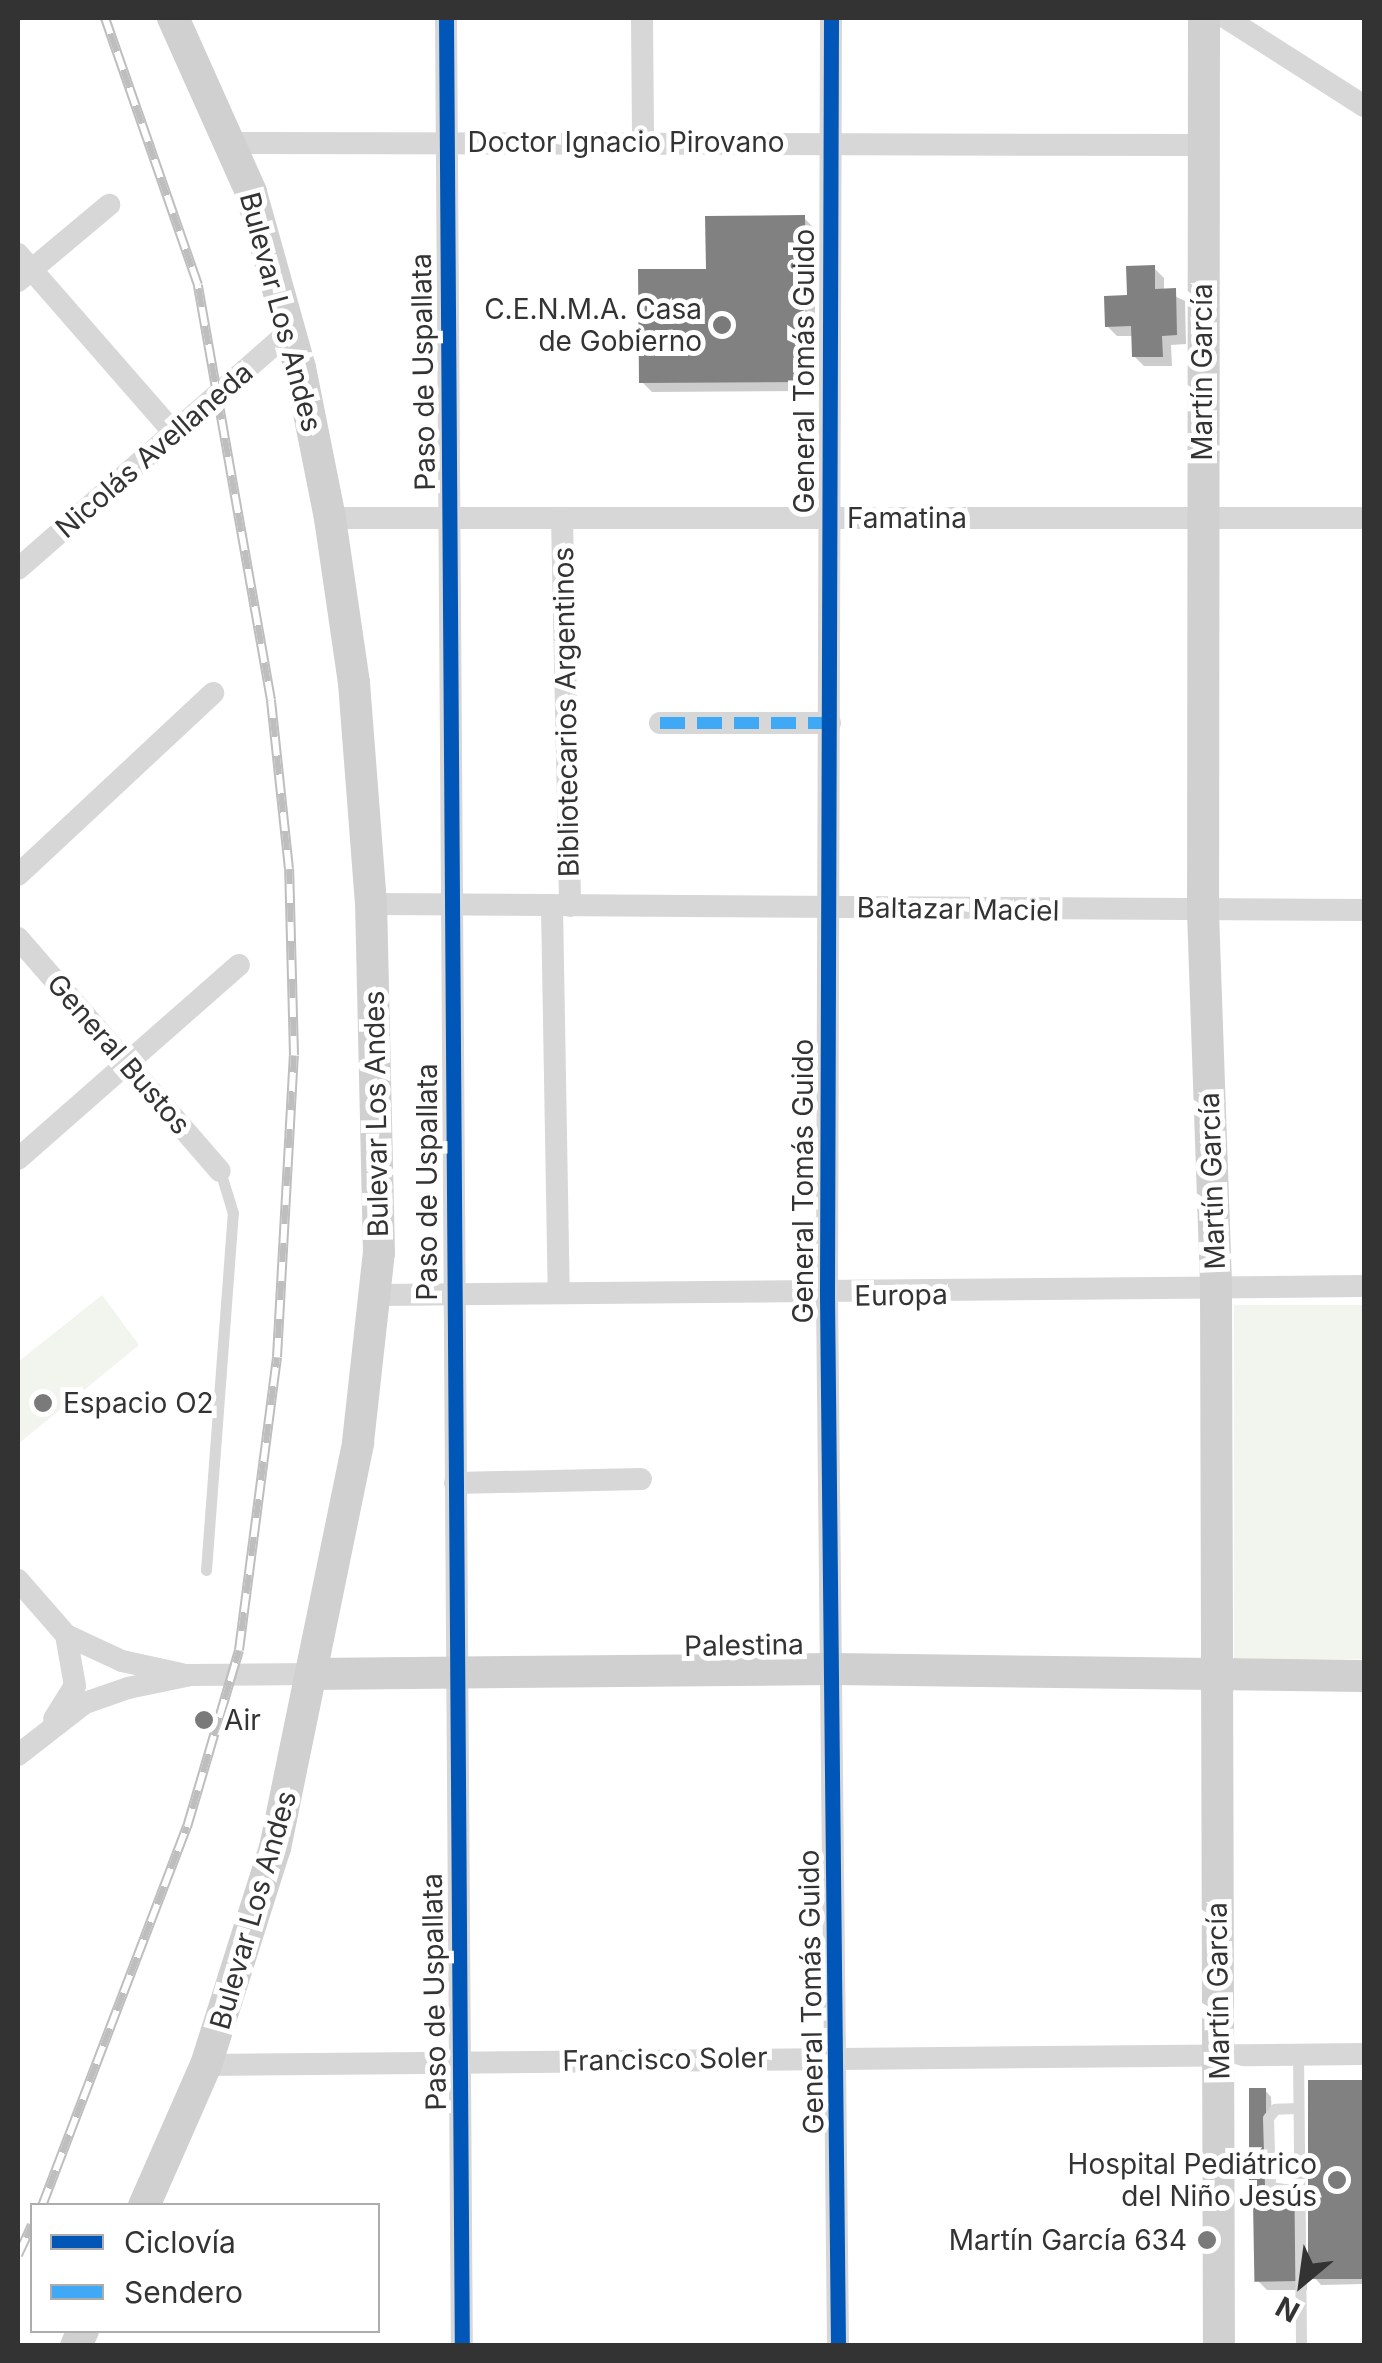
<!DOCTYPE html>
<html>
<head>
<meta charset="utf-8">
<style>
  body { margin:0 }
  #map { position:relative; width:1382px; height:2363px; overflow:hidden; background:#fff; font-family:Inter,sans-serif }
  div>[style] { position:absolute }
  .green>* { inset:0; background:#f1f5ed; transform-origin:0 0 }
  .shadow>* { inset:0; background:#0003 }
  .building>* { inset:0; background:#818181; transform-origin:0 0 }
  .lane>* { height:11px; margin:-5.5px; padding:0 5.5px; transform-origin:5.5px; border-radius:5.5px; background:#d7d7d7 }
  .street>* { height:22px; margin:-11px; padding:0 11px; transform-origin:11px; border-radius:11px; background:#d7d7d7 }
  .secondary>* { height:32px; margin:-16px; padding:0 16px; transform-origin:16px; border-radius:16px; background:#d0d0d0 }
  .rail>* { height:10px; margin-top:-5px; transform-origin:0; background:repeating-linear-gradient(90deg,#fff 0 19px,#bebebe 0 38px); box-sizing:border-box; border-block:2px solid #bebebe }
  .quiet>* { height:12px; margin-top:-6px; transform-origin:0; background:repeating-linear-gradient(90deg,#3fa9f5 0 25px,transparent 0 37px) }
  .cycleway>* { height:15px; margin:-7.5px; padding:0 7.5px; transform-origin:7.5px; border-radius:7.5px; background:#0057b8 }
  .dots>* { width:28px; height:28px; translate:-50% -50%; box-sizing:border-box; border:5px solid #fff; border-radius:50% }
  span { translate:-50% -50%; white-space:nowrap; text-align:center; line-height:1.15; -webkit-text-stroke:10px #fff; paint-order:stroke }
  .street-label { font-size:28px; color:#333 }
  .poi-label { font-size:28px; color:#333 }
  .right { translate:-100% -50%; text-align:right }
  .left { translate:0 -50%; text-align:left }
  .frame { position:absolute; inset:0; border:20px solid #333; pointer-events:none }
  .legend { position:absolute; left:30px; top:2203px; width:350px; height:130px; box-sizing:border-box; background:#fff; border:2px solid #adadad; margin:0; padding:12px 18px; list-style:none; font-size:30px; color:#333 }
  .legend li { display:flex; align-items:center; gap:20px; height:50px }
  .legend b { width:50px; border:2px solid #adadad }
  .north { position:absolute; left:1252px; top:2233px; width:100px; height:100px; -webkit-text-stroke:8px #fff; paint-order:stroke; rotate:209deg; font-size:28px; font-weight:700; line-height:40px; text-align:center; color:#333 }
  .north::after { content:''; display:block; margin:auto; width:35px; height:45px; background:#333; clip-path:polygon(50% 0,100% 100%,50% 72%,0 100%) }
</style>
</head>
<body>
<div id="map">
  <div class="green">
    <div style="clip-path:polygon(102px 1295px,139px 1345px,18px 1444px,18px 1362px)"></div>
    <div style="left:1364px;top:1305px;width:354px;height:130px;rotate:90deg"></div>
  </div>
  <div class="shadow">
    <div style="clip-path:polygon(804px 218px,814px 228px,816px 391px,652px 392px,642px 382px,708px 271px)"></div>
    <div style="clip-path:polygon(1154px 268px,1164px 278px,1164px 291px,1185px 301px,1186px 344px,1171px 345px,1172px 366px,1144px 366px,1134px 356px,1133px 336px,1117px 336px,1107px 326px)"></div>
    <div style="clip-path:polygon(1364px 2082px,1364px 2284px,1321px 2285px,1315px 2278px,1310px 2083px)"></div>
    <div style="clip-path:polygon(1265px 2090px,1271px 2097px,1275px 2196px,1262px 2197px,1255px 2190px)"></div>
    <div style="clip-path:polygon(1295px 2202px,1305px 2213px,1307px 2290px,1267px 2290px,1257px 2280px)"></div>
  </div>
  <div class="building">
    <div style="clip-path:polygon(805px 215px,807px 382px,639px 383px,638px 269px,706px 269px,705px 216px)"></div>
    <div style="clip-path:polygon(1155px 265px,1155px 289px,1176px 288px,1177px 335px,1162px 336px,1163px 357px,1132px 357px,1131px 326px,1105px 327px,1104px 296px,1127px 295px,1126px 266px)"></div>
    <div style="left:1364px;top:2080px;width:199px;height:56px;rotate:90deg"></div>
    <div style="left:1249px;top:2088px;width:17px;height:104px"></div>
    <div style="left:1296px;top:2200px;width:81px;height:43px;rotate:89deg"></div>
  </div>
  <div class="lane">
    <div style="left:206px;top:1570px;width:358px;rotate:-85.7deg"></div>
    <div style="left:233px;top:1213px;width:44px;rotate:-107.2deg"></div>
    <div style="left:1298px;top:2055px;width:291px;rotate:89.4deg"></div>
    <div style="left:1298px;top:2108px;width:23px;rotate:178deg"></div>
    <div style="left:1275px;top:2109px;width:11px;rotate:128deg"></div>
    <div style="left:1268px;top:2118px;width:69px;rotate:88.3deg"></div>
    <div style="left:1270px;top:2187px;width:29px;rotate:8deg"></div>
  </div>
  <div class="street">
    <div style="left:446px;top:18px;width:2328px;rotate:89.61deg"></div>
    <div style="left:642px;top:18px;width:123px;rotate:89.5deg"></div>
    <div style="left:831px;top:18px;width:1278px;rotate:90.18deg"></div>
    <div style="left:827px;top:1296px;width:1050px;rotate:89.4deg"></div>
    <div style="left:1226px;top:18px;width:164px;rotate:32.5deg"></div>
    <div style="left:230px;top:143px;width:971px;rotate:0.12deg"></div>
    <div style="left:18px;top:254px;width:237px;rotate:48.9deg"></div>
    <div style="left:18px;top:281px;width:119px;rotate:-39.9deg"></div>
    <div style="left:330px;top:518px;width:1034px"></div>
    <div style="left:562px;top:518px;width:388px;rotate:88.8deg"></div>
    <div style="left:18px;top:569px;width:363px;rotate:-41.2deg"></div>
    <div style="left:660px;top:723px;width:170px"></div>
    <div style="left:18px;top:875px;width:267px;rotate:-43deg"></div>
    <div style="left:371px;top:904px;width:993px;rotate:0.35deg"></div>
    <div style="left:552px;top:906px;width:386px;rotate:89deg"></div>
    <div style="left:18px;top:938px;width:308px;rotate:49.1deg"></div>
    <div style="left:18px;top:1159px;width:294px;rotate:-41.3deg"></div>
    <div style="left:378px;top:1295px;width:986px;rotate:-0.52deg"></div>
    <div style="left:455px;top:1483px;width:186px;rotate:-1.2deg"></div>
    <div style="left:18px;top:1580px;width:73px;rotate:48.9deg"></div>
    <div style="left:66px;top:1635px;width:62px;rotate:24.9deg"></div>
    <div style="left:122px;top:1661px;width:61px;rotate:12.2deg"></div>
    <div style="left:54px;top:1719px;width:39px;rotate:-58deg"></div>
    <div style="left:75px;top:1686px;width:52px;rotate:-100deg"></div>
    <div style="left:18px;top:1755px;width:85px;rotate:-37.8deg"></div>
    <div style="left:85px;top:1703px;width:46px;rotate:-19.2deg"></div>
    <div style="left:128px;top:1688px;width:63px;rotate:-11.8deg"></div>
    <div style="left:190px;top:1675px;width:122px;rotate:-0.5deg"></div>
    <div style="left:206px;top:2065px;width:1158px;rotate:-0.54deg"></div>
  </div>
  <div class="secondary">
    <div style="left:1204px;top:18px;width:894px;rotate:90.06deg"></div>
    <div style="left:1203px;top:912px;width:378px;rotate:88deg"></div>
    <div style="left:1216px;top:1290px;width:1056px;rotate:89.84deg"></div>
    <div style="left:312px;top:1674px;width:521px;rotate:-0.55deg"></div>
    <div style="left:833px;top:1669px;width:531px;rotate:0.76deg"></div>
    <div style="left:144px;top:2206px;width:154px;rotate:-66.3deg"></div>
    <div style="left:206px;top:2065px;width:228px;rotate:-72.4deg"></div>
    <div style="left:275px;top:1848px;width:414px;rotate:-78.4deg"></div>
    <div style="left:358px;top:1442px;width:190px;rotate:-83.7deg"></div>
    <div style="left:379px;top:1253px;width:349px;rotate:-91.3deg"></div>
    <div style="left:371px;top:904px;width:222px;rotate:-94.4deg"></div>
    <div style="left:354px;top:683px;width:167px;rotate:-98.3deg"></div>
    <div style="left:330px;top:518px;width:153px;rotate:-101.3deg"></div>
    <div style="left:300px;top:368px;width:183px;rotate:-105.6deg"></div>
    <div style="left:251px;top:192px;width:191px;rotate:-114.1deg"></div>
    <div style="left:76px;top:2346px;width:17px;rotate:-66deg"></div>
  </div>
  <div class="rail">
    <div style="left:42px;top:2206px;width:406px;rotate:-69.1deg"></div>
    <div style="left:187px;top:1827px;width:184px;rotate:-73.6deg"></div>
    <div style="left:239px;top:1650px;width:295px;rotate:-82.6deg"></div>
    <div style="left:277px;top:1357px;width:302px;rotate:-86.8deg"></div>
    <div style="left:294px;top:1055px;width:186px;rotate:-91.5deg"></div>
    <div style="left:289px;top:869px;width:170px;rotate:-96.1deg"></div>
    <div style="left:271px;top:700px;width:421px;rotate:-100deg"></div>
    <div style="left:198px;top:285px;width:283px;rotate:-109.2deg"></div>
    <div style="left:18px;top:2255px;width:33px;rotate:-65deg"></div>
  </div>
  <div class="quiet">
    <div style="left:660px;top:723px;width:170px"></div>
  </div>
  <div class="cycleway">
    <div style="left:446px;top:18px;width:2328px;rotate:89.61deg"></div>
    <div style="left:831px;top:18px;width:1278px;rotate:90.18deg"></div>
    <div style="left:827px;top:1296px;width:1050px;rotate:89.4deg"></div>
  </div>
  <div class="dots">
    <div style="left:722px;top:325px;background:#7a7a7a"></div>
    <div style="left:43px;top:1403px;background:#7a7a7a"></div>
    <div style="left:204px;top:1720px;background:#7a7a7a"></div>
    <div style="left:1337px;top:2180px;background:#7a7a7a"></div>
    <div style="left:1207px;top:2240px;background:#7a7a7a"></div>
  </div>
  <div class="street-label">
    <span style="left:626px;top:142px">Doctor Ignacio Pirovano</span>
    <span style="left:281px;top:312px;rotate:75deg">Bulevar Los Andes</span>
    <span style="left:804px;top:371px;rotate:-90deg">General Tomás Guido</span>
    <span style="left:423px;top:372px;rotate:-91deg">Paso de Uspallata</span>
    <span style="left:1202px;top:372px;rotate:-90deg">Martín García</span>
    <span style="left:154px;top:450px;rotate:-41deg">Nicolás Avellaneda</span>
    <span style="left:907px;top:518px">Famatina</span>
    <span style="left:566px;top:712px;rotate:-91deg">Bibliotecarios Argentinos</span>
    <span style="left:958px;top:909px;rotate:1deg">Baltazar Maciel</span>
    <span style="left:119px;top:1054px;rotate:49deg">General Bustos</span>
    <span style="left:376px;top:1114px;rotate:-91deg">Bulevar Los Andes</span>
    <span style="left:803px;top:1181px;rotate:-90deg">General Tomás Guido</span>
    <span style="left:1212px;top:1181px;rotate:-92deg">Martín García</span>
    <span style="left:427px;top:1182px;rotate:-90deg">Paso de Uspallata</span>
    <span style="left:901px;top:1295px;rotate:-1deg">Europa</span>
    <span style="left:744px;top:1645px;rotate:-1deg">Palestina</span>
    <span style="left:253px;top:1910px;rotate:-74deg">Bulevar Los Andes</span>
    <span style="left:1218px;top:1991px;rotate:-91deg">Martín García</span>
    <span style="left:434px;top:1992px;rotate:-91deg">Paso de Uspallata</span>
    <span style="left:811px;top:1992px;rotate:-91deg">General Tomás Guido</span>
    <span style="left:665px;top:2059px;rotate:-1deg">Francisco Soler</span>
  </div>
  <div class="poi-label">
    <span class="right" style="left:702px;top:325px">C.E.N.M.A. Casa<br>de Gobierno</span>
    <span class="left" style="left:63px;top:1403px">Espacio O2</span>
    <span class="left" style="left:224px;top:1720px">Air</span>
    <span class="right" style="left:1317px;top:2180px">Hospital Pediátrico<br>del Niño Jesús</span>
    <span class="right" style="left:1187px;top:2240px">Martín García 634</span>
  </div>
  <div class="frame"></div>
  <ul class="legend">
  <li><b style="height:12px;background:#0057b8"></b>Ciclovía</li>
  <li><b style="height:12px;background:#3fa9f5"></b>Sendero</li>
  </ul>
  <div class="north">N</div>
</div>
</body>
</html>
